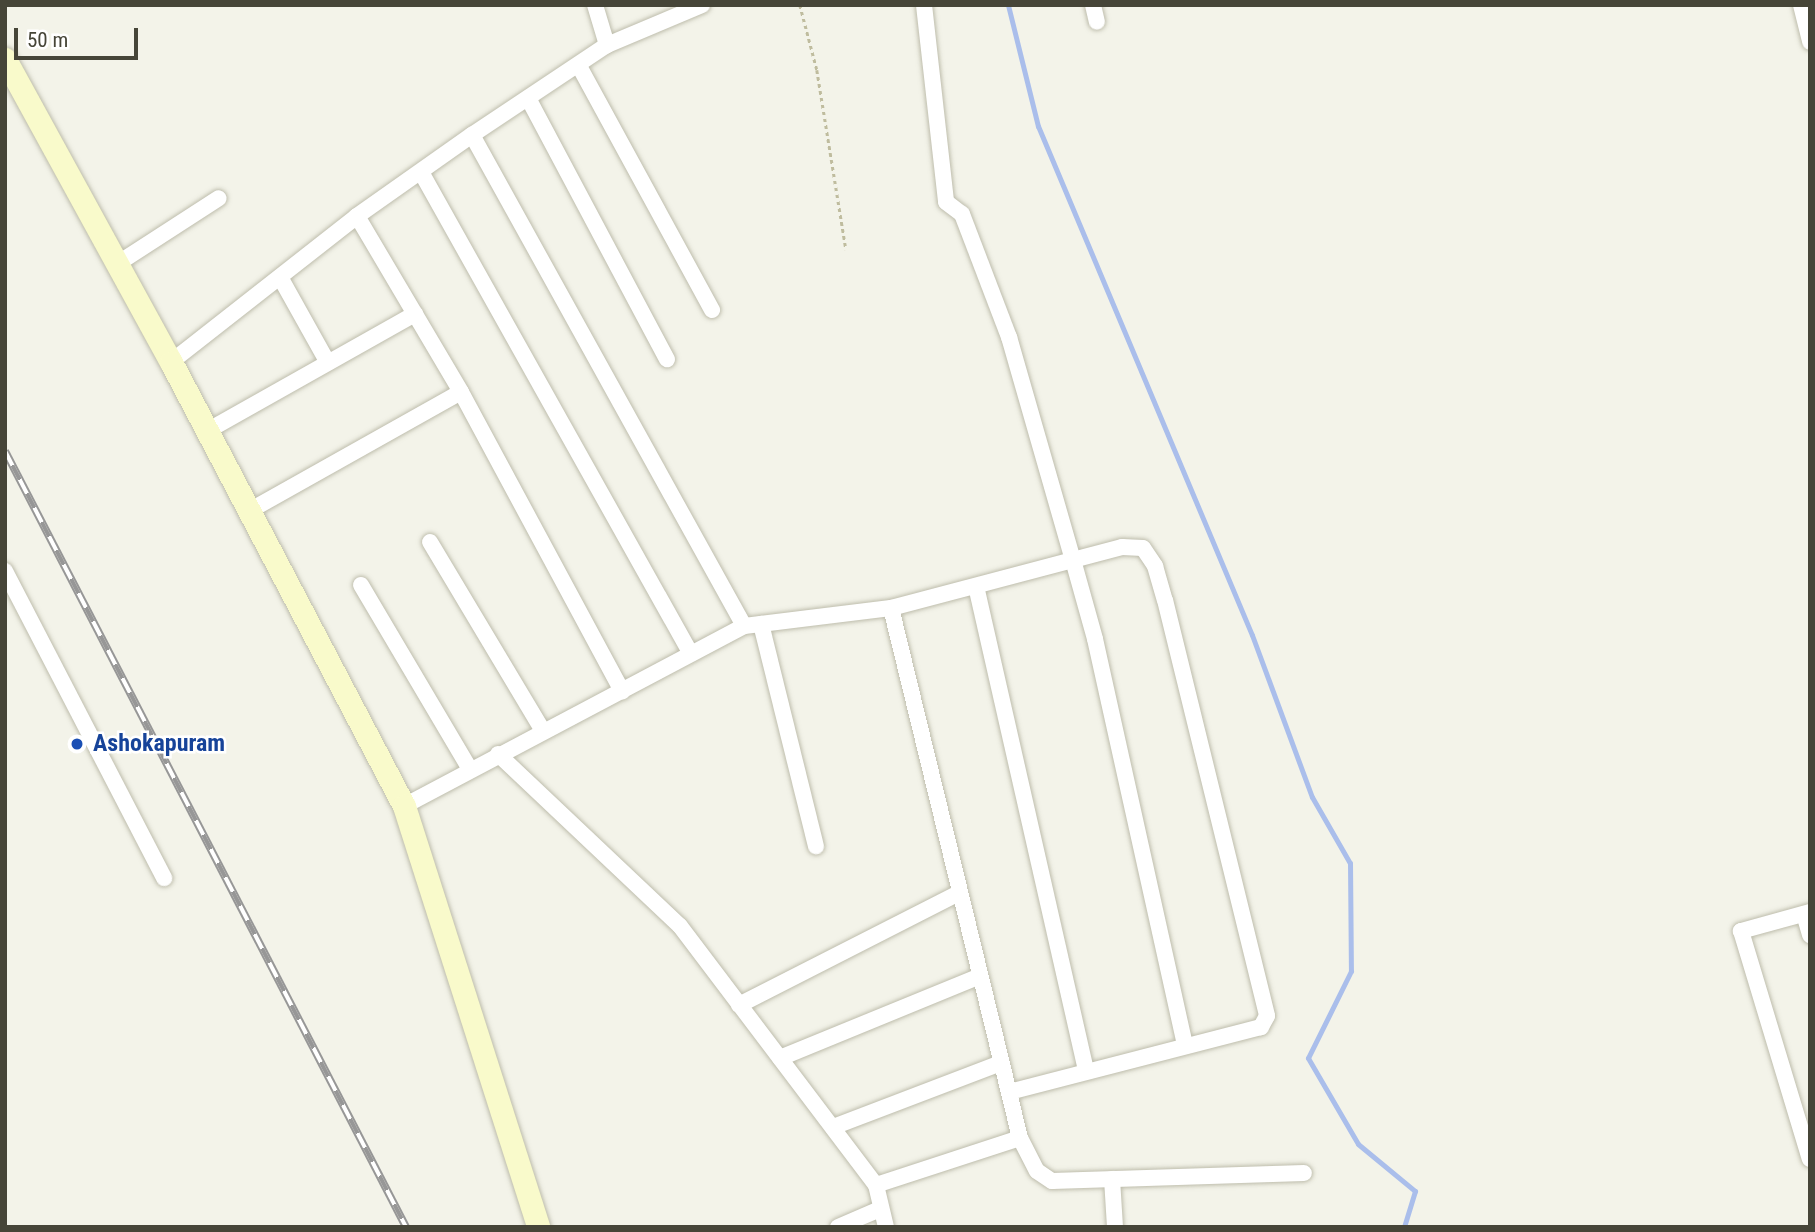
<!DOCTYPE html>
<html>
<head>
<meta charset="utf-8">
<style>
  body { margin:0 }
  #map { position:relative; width:1815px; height:1232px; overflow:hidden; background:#f3f3e9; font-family:"Roboto Condensed",sans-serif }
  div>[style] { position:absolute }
  .stream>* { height:5px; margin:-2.5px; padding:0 2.5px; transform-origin:2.5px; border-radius:2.5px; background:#aabeeb }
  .path>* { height:2.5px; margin-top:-1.25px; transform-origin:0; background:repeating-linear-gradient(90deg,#bfbc9e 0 3.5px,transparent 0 7px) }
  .roads { filter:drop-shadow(0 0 2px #bebdac) drop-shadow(0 0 2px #bebdac) }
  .street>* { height:16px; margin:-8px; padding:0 8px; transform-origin:8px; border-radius:8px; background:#fff }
  .secondary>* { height:23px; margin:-11.5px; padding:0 11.5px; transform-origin:11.5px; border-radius:11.5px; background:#f9facb }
  .rail>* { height:8px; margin-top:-4px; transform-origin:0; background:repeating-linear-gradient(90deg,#fff 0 16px,#979797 0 32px); box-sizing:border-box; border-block:2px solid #979797 }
  .dots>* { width:19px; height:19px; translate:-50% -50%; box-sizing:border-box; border:4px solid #fff; border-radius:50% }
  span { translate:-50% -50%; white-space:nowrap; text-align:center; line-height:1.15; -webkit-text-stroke:5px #fff; paint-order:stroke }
  .transit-label { font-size:24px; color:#164399; font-weight:700 }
  .left { translate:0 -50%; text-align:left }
  .frame { position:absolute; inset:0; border:7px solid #464538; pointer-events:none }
  .scale { position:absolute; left:14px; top:28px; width:124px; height:32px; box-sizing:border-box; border:4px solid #464538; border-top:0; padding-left:9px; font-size:21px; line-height:24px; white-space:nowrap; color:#464538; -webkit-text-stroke:5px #fff; paint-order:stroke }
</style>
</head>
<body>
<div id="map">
  <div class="stream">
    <div style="left:1008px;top:5px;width:125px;rotate:76.1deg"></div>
    <div style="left:1038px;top:126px;width:552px;rotate:67.2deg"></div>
    <div style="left:1252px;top:635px;width:173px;rotate:69.7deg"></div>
    <div style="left:1312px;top:797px;width:76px;rotate:60.1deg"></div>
    <div style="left:1350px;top:863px;width:108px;rotate:89.5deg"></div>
    <div style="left:1351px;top:971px;width:97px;rotate:116.3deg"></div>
    <div style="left:1308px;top:1058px;width:99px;rotate:59.8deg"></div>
    <div style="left:1358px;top:1144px;width:74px;rotate:39.5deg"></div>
    <div style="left:1415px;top:1191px;width:38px;rotate:107deg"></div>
  </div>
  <div class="path">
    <div style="left:800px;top:5px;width:67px;rotate:75.3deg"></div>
    <div style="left:817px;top:70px;width:182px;rotate:80.8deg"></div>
  </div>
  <div class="roads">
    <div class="street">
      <div style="left:595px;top:5px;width:42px;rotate:73.3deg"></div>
      <div style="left:924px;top:5px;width:198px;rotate:83.6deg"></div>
      <div style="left:946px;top:202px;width:20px;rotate:37deg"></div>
      <div style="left:962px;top:214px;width:132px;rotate:69.1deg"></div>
      <div style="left:1009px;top:337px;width:232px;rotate:74deg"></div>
      <div style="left:1073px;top:560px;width:82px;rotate:74.4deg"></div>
      <div style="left:1095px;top:639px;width:416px;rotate:77.5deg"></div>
      <div style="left:1093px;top:5px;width:17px;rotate:77deg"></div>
      <div style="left:1801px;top:5px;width:38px;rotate:76deg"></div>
      <div style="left:579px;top:66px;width:278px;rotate:61.4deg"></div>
      <div style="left:528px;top:98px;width:296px;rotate:62deg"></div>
      <div style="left:472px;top:135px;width:561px;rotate:61.01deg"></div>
      <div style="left:421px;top:172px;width:552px;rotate:60.74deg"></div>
      <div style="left:357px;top:216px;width:204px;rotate:59.4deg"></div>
      <div style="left:461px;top:392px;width:340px;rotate:61.7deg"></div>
      <div style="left:117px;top:264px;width:121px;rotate:-32.9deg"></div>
      <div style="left:280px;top:277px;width:98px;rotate:60.8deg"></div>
      <div style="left:171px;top:362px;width:236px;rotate:-38.1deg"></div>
      <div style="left:357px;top:216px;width:141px;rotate:-35.2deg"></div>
      <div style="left:472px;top:135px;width:162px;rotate:-33.7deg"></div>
      <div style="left:607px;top:45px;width:103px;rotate:-22.8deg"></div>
      <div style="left:207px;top:431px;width:239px;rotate:-29.4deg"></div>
      <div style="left:249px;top:511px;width:243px;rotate:-29.3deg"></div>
      <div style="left:430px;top:542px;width:220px;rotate:59.1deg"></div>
      <div style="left:5px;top:571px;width:346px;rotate:62.6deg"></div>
      <div style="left:361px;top:585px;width:214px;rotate:59.4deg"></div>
      <div style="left:976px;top:586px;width:495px;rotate:77.2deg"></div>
      <div style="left:761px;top:624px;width:229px;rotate:76.1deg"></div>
      <div style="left:498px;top:754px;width:250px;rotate:43.4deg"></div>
      <div style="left:680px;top:926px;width:325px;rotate:52.9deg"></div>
      <div style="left:876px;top:1185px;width:43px;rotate:76.6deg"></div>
      <div style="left:404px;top:806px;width:385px;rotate:-27.9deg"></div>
      <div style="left:744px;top:626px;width:148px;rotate:-7deg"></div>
      <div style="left:891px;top:608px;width:239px;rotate:-14.8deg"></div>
      <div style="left:1122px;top:547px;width:21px;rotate:3deg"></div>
      <div style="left:1143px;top:548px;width:22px;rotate:56deg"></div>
      <div style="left:1155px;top:566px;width:35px;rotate:74deg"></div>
      <div style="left:1165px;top:600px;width:428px;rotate:76.2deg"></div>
      <div style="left:1267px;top:1016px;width:13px;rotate:119deg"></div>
      <div style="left:1261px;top:1027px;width:260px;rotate:165.5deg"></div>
      <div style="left:1810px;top:912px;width:72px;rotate:164.6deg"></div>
      <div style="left:1741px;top:931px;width:238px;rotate:73.2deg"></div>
      <div style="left:1804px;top:914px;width:22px;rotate:74deg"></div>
      <div style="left:739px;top:1005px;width:247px;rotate:-27deg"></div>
      <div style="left:780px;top:1058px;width:216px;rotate:-22.3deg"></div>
      <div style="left:833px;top:1127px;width:180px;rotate:-20.9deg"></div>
      <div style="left:1020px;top:1138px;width:37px;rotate:63deg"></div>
      <div style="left:1037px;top:1171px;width:18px;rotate:34deg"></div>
      <div style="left:1052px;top:1181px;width:252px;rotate:-1.8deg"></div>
      <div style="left:1112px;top:1179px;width:48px;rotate:86.4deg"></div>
      <div style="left:876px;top:1185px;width:151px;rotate:-18.1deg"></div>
      <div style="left:1020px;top:1138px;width:545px;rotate:-103.68deg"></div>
      <div style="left:838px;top:1227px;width:46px;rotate:-23.2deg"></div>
    </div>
    <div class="secondary">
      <div style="left:5px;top:59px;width:345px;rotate:61.3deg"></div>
      <div style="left:171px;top:362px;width:501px;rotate:62.31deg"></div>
      <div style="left:404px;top:806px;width:442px;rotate:72.3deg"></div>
    </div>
  </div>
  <div class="rail">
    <div style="left:5px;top:451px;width:873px;rotate:62.67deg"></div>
  </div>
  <div class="dots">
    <div style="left:77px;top:744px;background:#1a4fb4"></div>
  </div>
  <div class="transit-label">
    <span class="left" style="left:93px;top:744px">Ashokapuram</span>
  </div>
  <div class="frame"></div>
  <div class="scale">50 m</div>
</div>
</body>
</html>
